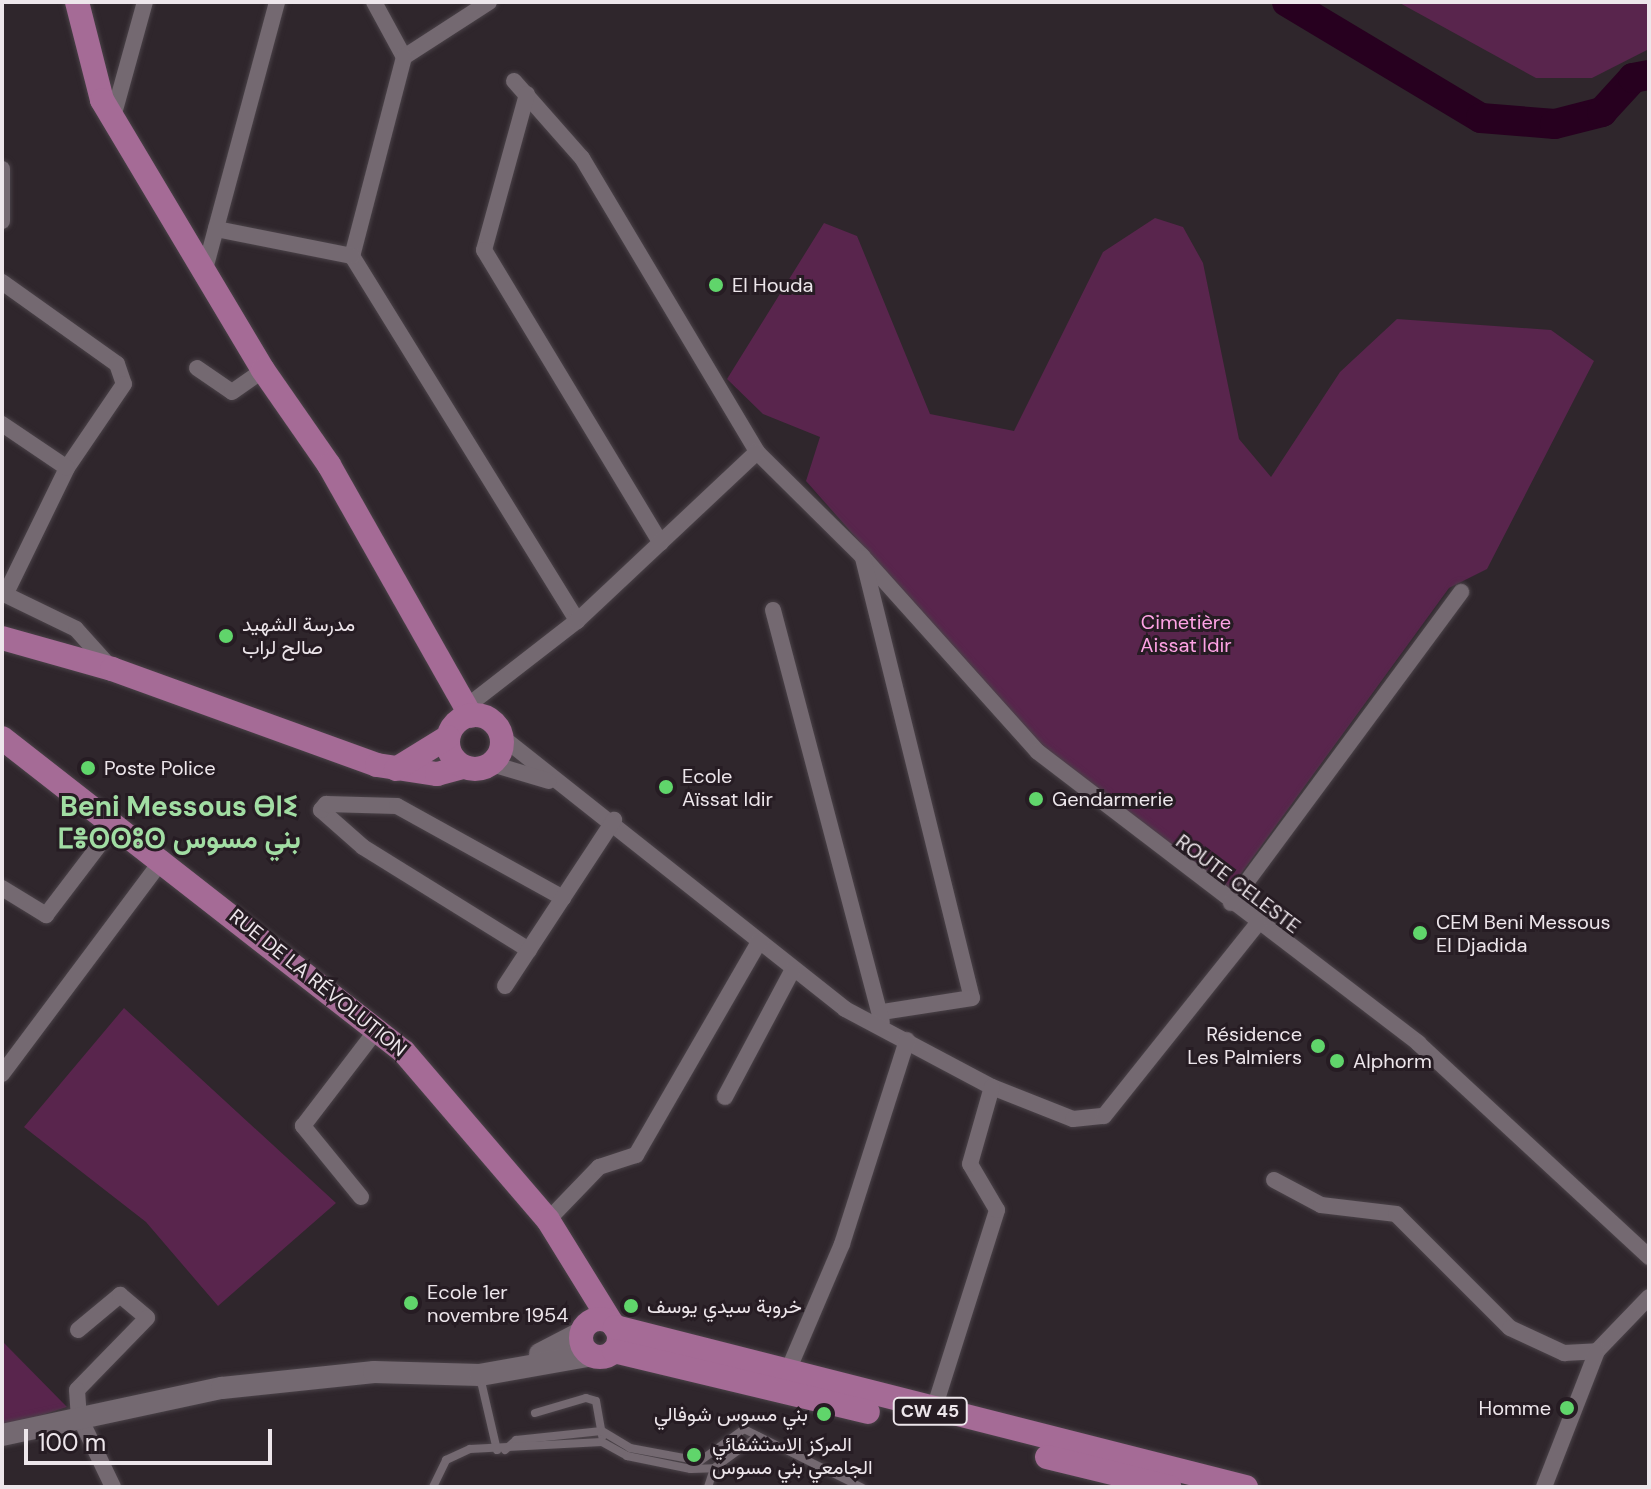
<!DOCTYPE html>
<html>
<head>
<meta charset="utf-8">
<style>
  body { margin:0 }
  #map { position:relative; width:1651px; height:1489px; overflow:hidden; background:#2f262c; font-family:"DM Sans",Vazirmatn,"Noto Sans Tifinagh",sans-serif }
  div>[style] { position:absolute }
  .green>* { inset:0; background:#59254d }
  .river>* { height:30px; margin:-15px; padding:0 15px; transform-origin:15px; border-radius:15px; background:#27001f }
  .roads { filter:drop-shadow(0 0 2px #4a4248) drop-shadow(0 0 2px #4a4248) }
  .lane>* { height:8px; margin:-4px; padding:0 4px; transform-origin:4px; border-radius:4px; background:#746971 }
  .street>* { height:16px; margin:-8px; padding:0 8px; transform-origin:8px; border-radius:8px; background:#746971 }
  .secondary>* { height:22px; margin:-11px; padding:0 11px; transform-origin:11px; border-radius:11px; background:#746971 }
  .primary>* { height:24px; margin:-12px; padding:0 12px; transform-origin:12px; border-radius:12px; background:#a56b96 }
  .primary>.ring { margin:-12px; padding:0; box-sizing:content-box; background:none; border:24px solid #a56b96; border-radius:50% }
  .dots>* { width:22px; height:22px; translate:-50% -50%; box-sizing:border-box; border:4px solid #261c23; border-radius:50% }
  span { translate:-50% -50%; white-space:nowrap; text-align:center; line-height:1.15; -webkit-text-stroke:6px #261c23; paint-order:stroke }
  .shield-label span { padding:2px 6px; background:#261c23; border:2px solid; border-radius:6px; -webkit-text-stroke-width:0 }
  .shield-label { font-size:18px; color:#ede6eb; font-weight:700 }
  .poi-label { font-size:20px; color:#ede6eb }
  .left { translate:0 -50%; text-align:left }
  .right { translate:-100% -50%; text-align:right }
  .park-label { font-size:20px; color:#fea3e5 }
  .street-label { font-size:20px; color:#ede6eb }
  .district-label { font-size:28px; color:#a1dda3; font-weight:700 }
  .frame { position:absolute; inset:0; border:4px solid #ede6eb; pointer-events:none }
  .scale { position:absolute; left:24px; top:1429px; width:248px; height:36px; box-sizing:border-box; border:4px solid #ede6eb; border-top:0; padding-left:10px; font-size:24px; line-height:28px; white-space:nowrap; color:#ede6eb; -webkit-text-stroke:6px #261c23; paint-order:stroke }
</style>
</head>
<body>
<div id="map">
  <div class="green">
    <div style="clip-path:polygon(1398px 2px,1649px 2px,1649px 49px,1592px 78px,1536px 78px)"></div>
    <div style="clip-path:polygon(1155px 218px,1183px 227px,1203px 263px,1239px 439px,1271px 477px,1340px 372px,1397px 319px,1551px 330px,1594px 361px,1487px 569px,1449px 588px,1227px 893px,1045px 752px,806px 481px,820px 437px,763px 414px,727px 379px,824px 223px,857px 236px,930px 414px,1014px 431px,1103px 252px)"></div>
    <div style="clip-path:polygon(124px 1008px,336px 1203px,218px 1306px,146px 1222px,24px 1127px)"></div>
    <div style="clip-path:polygon(2px 1343px,4px 1343px,67px 1407px,2px 1428px)"></div>
  </div>
  <div class="river">
    <div style="left:1287px;top:2px;width:226px;rotate:30.9deg"></div>
    <div style="left:1481px;top:118px;width:74px;rotate:4.6deg"></div>
    <div style="left:1555px;top:124px;width:49px;rotate:-14.3deg"></div>
    <div style="left:1602px;top:112px;width:46px;rotate:-47.6deg"></div>
    <div style="left:1633px;top:78px;width:16px;rotate:-11deg"></div>
  </div>
  <div class="roads">
    <div class="lane">
      <div style="left:480px;top:1377px;width:75px;rotate:76.9deg"></div>
      <div style="left:535px;top:1413px;width:53px;rotate:-16.4deg"></div>
      <div style="left:586px;top:1398px;width:10px;rotate:17deg"></div>
      <div style="left:596px;top:1401px;width:36px;rotate:80deg"></div>
      <div style="left:505px;top:1450px;width:15px;rotate:-42deg"></div>
      <div style="left:516px;top:1440px;width:86px;rotate:-6deg"></div>
      <div style="left:602px;top:1431px;width:33px;rotate:31deg"></div>
      <div style="left:630px;top:1448px;width:71px;rotate:10.5deg"></div>
      <div style="left:700px;top:1461px;width:54px;rotate:-36deg"></div>
      <div style="left:744px;top:1429px;width:131px;rotate:26.4deg"></div>
      <div style="left:433px;top:1487px;width:30px;rotate:-64deg"></div>
      <div style="left:446px;top:1460px;width:26px;rotate:-25deg"></div>
      <div style="left:470px;top:1449px;width:132px;rotate:-3deg"></div>
      <div style="left:602px;top:1442px;width:29px;rotate:29deg"></div>
      <div style="left:627px;top:1456px;width:65px;rotate:11.5deg"></div>
      <div style="left:691px;top:1469px;width:23px;rotate:-2deg"></div>
      <div style="left:714px;top:1468px;width:54px;rotate:-36deg"></div>
      <div style="left:708px;top:1487px;width:20px;rotate:-72deg"></div>
    </div>
    <div class="street">
      <div style="left:374px;top:2px;width:63px;rotate:61.4deg"></div>
      <div style="left:489px;top:2px;width:101px;rotate:147.1deg"></div>
      <div style="left:404px;top:57px;width:206px;rotate:104.6deg"></div>
      <div style="left:352px;top:256px;width:429px;rotate:58.3deg"></div>
      <div style="left:514px;top:81px;width:103px;rotate:48.6deg"></div>
      <div style="left:582px;top:158px;width:342px;rotate:59.2deg"></div>
      <div style="left:757px;top:452px;width:148px;rotate:44.7deg"></div>
      <div style="left:862px;top:556px;width:263px;rotate:48.1deg"></div>
      <div style="left:1038px;top:752px;width:479px;rotate:37.4deg"></div>
      <div style="left:1418px;top:1043px;width:315px;rotate:42.8deg"></div>
      <div style="left:527px;top:94px;width:162px;rotate:105.4deg"></div>
      <div style="left:484px;top:250px;width:342px;rotate:58.9deg"></div>
      <div style="left:113px;top:117px;width:119px;rotate:-74.5deg"></div>
      <div style="left:2px;top:169px;width:52px;rotate:90deg"></div>
      <div style="left:216px;top:229px;width:139px;rotate:11.2deg"></div>
      <div style="left:205px;top:269px;width:277px;rotate:-74.9deg"></div>
      <div style="left:2px;top:282px;width:141px;rotate:35.5deg"></div>
      <div style="left:117px;top:364px;width:21px;rotate:71deg"></div>
      <div style="left:124px;top:384px;width:102px;rotate:124.2deg"></div>
      <div style="left:67px;top:468px;width:141px;rotate:116deg"></div>
      <div style="left:197px;top:368px;width:42px;rotate:34.4deg"></div>
      <div style="left:232px;top:392px;width:38px;rotate:-35deg"></div>
      <div style="left:2px;top:424px;width:78px;rotate:34.1deg"></div>
      <div style="left:863px;top:558px;width:453px;rotate:76.1deg"></div>
      <div style="left:972px;top:998px;width:90px;rotate:171.1deg"></div>
      <div style="left:2px;top:593px;width:82px;rotate:25.9deg"></div>
      <div style="left:76px;top:629px;width:52px;rotate:48.1deg"></div>
      <div style="left:773px;top:610px;width:426px;rotate:75.2deg"></div>
      <div style="left:466px;top:707px;width:140px;rotate:-37.8deg"></div>
      <div style="left:577px;top:621px;width:247px;rotate:-43.2deg"></div>
      <div style="left:502px;top:737px;width:438px;rotate:38.4deg"></div>
      <div style="left:845px;top:1009px;width:166px;rotate:28deg"></div>
      <div style="left:992px;top:1087px;width:87px;rotate:21.6deg"></div>
      <div style="left:1073px;top:1119px;width:31px;rotate:-6deg"></div>
      <div style="left:1104px;top:1116px;width:246px;rotate:-51.4deg"></div>
      <div style="left:492px;top:764px;width:59px;rotate:16.6deg"></div>
      <div style="left:2px;top:888px;width:52px;rotate:31.5deg"></div>
      <div style="left:46px;top:915px;width:116px;rotate:-52.7deg"></div>
      <div style="left:1231px;top:903px;width:387px;rotate:-53.5deg"></div>
      <div style="left:529px;top:950px;width:195px;rotate:-148.2deg"></div>
      <div style="left:363px;top:847px;width:56px;rotate:-138.6deg"></div>
      <div style="left:321px;top:810px;width:8px;rotate:-50deg"></div>
      <div style="left:326px;top:804px;width:71px;rotate:1.6deg"></div>
      <div style="left:397px;top:806px;width:190px;rotate:29deg"></div>
      <div style="left:505px;top:986px;width:199px;rotate:-56.7deg"></div>
      <div style="left:2px;top:1074px;width:269px;rotate:-53.2deg"></div>
      <div style="left:725px;top:1097px;width:143px;rotate:-62deg"></div>
      <div style="left:1274px;top:1180px;width:53px;rotate:28deg"></div>
      <div style="left:1321px;top:1205px;width:76px;rotate:6.8deg"></div>
      <div style="left:1396px;top:1214px;width:161px;rotate:45deg"></div>
      <div style="left:1510px;top:1328px;width:60px;rotate:24.8deg"></div>
      <div style="left:1564px;top:1353px;width:33px;rotate:-3deg"></div>
      <div style="left:1597px;top:1351px;width:75px;rotate:-46.1deg"></div>
      <div style="left:361px;top:1197px;width:92px;rotate:-129.2deg"></div>
      <div style="left:303px;top:1126px;width:123px;rotate:-52.6deg"></div>
      <div style="left:548px;top:1220px;width:74px;rotate:-46.1deg"></div>
      <div style="left:599px;top:1167px;width:39px;rotate:-18deg"></div>
      <div style="left:636px;top:1155px;width:246px;rotate:-60deg"></div>
      <div style="left:78px;top:1330px;width:55px;rotate:-39.8deg"></div>
      <div style="left:120px;top:1295px;width:35px;rotate:40deg"></div>
      <div style="left:147px;top:1318px;width:100px;rotate:134.2deg"></div>
      <div style="left:77px;top:1390px;width:26px;rotate:86deg"></div>
      <div style="left:79px;top:1416px;width:79px;rotate:64.4deg"></div>
      <div style="left:787px;top:1373px;width:140px;rotate:-66.9deg"></div>
      <div style="left:842px;top:1244px;width:214px;rotate:-72.3deg"></div>
      <div style="left:933px;top:1412px;width:212px;rotate:-72.4deg"></div>
      <div style="left:997px;top:1210px;width:53px;rotate:-120.4deg"></div>
      <div style="left:970px;top:1164px;width:80px;rotate:-74.1deg"></div>
      <div style="left:1544px;top:1487px;width:146px;rotate:-68.7deg"></div>
    </div>
    <div class="secondary">
      <div style="left:540px;top:1354px;width:47px;rotate:-27.6deg"></div>
      <div style="left:2px;top:1435px;width:225px;rotate:-12.1deg"></div>
      <div style="left:222px;top:1388px;width:153px;rotate:-6deg"></div>
      <div style="left:374px;top:1372px;width:106px;rotate:1.6deg"></div>
      <div style="left:480px;top:1375px;width:114px;rotate:-10.1deg"></div>
    </div>
    <div class="primary">
      <div style="left:77px;top:2px;width:101px;rotate:75.7deg"></div>
      <div style="left:102px;top:100px;width:314px;rotate:59.2deg"></div>
      <div style="left:263px;top:370px;width:116px;rotate:55.2deg"></div>
      <div style="left:329px;top:465px;width:288px;rotate:60.5deg"></div>
      <div style="left:2px;top:638px;width:114px;rotate:15.7deg"></div>
      <div style="left:112px;top:669px;width:282px;rotate:19.9deg"></div>
      <div style="left:377px;top:765px;width:61px;rotate:8.5deg"></div>
      <div style="left:437px;top:774px;width:27px;rotate:-15deg"></div>
      <div class="ring" style="left:448px;top:715px;width:30px;height:30px"></div>
      <div style="left:2px;top:738px;width:510px;rotate:37.99deg"></div>
      <div style="left:404px;top:1052px;width:221px;rotate:49.4deg"></div>
      <div style="left:548px;top:1220px;width:120px;rotate:58.3deg"></div>
      <div style="left:396px;top:769px;width:61px;rotate:-31.6deg"></div>
      <div class="ring" style="left:581px;top:1319px;width:14px;height:14px"></div>
      <div style="left:615px;top:1327px;width:651px;rotate:14.23deg"></div>
      <div style="left:614px;top:1351px;width:261px;rotate:13.5deg"></div>
      <div style="left:1047px;top:1457px;width:126px;rotate:13.8deg"></div>
    </div>
  </div>
  <div class="dots">
    <div style="left:716px;top:285px;background:#60d56b"></div>
    <div style="left:226px;top:636px;background:#60d56b"></div>
    <div style="left:88px;top:768px;background:#60d56b"></div>
    <div style="left:666px;top:787px;background:#60d56b"></div>
    <div style="left:1036px;top:799px;background:#60d56b"></div>
    <div style="left:1420px;top:933px;background:#60d56b"></div>
    <div style="left:1318px;top:1046px;background:#60d56b"></div>
    <div style="left:1337px;top:1061px;background:#60d56b"></div>
    <div style="left:411px;top:1303px;background:#60d56b"></div>
    <div style="left:631px;top:1306px;background:#60d56b"></div>
    <div style="left:1567px;top:1408px;background:#60d56b"></div>
    <div style="left:824px;top:1414px;background:#60d56b"></div>
    <div style="left:694px;top:1455px;background:#60d56b"></div>
  </div>
  <div class="shield-label">
    <span style="left:930px;top:1411px">CW 45</span>
  </div>
  <div class="poi-label">
    <span class="left" style="left:732px;top:285px">El Houda</span>
    <span class="left" style="left:242px;top:636px">مدرسة الشهيد<br>صالح لراب</span>
    <span class="left" style="left:104px;top:768px">Poste Police</span>
    <span class="left" style="left:682px;top:788px">Ecole<br>Aïssat Idir</span>
    <span class="left" style="left:1052px;top:799px">Gendarmerie</span>
    <span class="left" style="left:1436px;top:934px">CEM Beni Messous<br>El Djadida</span>
    <span class="right" style="left:1302px;top:1046px">Résidence<br>Les Palmiers</span>
    <span class="left" style="left:1353px;top:1061px">Alphorm</span>
    <span class="left" style="left:427px;top:1304px">Ecole 1er<br>novembre 1954</span>
    <span class="left" style="left:647px;top:1306px">خروبة سيدي يوسف</span>
    <span class="right" style="left:1551px;top:1408px">Homme</span>
    <span class="right" style="left:808px;top:1414px">بني مسوس شوفالي</span>
    <span class="left" style="left:712px;top:1456px">المركز الاستشفائي<br>الجامعي بني مسوس</span>
  </div>
  <div class="park-label">
    <span style="left:1186px;top:634px">Cimetière<br>Aissat Idir</span>
  </div>
  <div class="street-label">
    <span style="left:1238px;top:884px;rotate:37deg">ROUTE CELESTE</span>
    <span style="left:318px;top:983px;rotate:39deg">RUE DE LA RÉVOLUTION</span>
  </div>
  <div class="district-label">
    <span style="left:179px;top:823px">Beni Messous ⴱⵏⵉ<br>ⵎⴻⵙⵙⵓⵙ بني مسوس</span>
  </div>
  <div class="frame"></div>
  <div class="scale">100 m</div>
</div>
</body>
</html>
